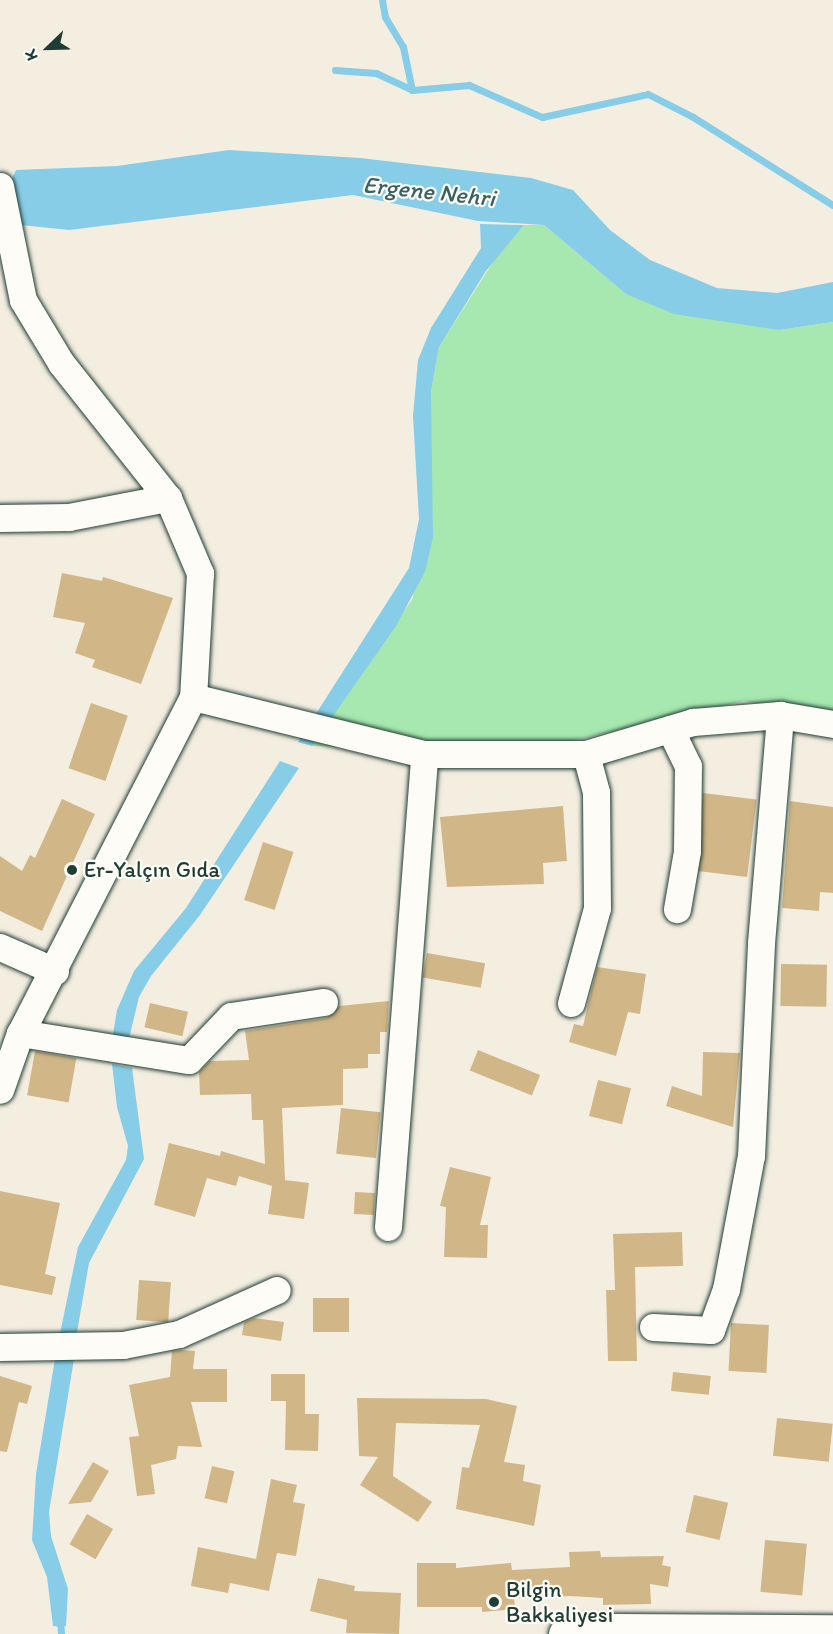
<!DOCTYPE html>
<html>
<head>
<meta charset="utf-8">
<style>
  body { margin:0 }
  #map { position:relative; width:833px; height:1634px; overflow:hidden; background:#f4eee1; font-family:Itim,sans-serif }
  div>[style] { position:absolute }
  .green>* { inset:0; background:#a7e8b1 }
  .water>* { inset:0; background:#87cde8 }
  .stream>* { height:7px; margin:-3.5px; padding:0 3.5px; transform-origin:3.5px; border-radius:3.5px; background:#87cde8 }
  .building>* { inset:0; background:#d1b787; transform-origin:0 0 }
  .roads { filter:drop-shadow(0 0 2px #1f3d34) drop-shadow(0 0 2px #1f3d34) }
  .minor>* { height:27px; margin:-13.5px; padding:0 13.5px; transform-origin:13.5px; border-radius:13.5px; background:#fdfcf7 }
  .secondary>* { height:33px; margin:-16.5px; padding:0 16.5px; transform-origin:16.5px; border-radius:16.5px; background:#fdfcf7 }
  .dots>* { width:16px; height:16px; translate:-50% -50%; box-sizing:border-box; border:3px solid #fdfcf7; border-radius:50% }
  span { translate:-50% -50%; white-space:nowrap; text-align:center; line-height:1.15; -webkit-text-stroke:4.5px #fdfcf7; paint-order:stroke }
  .poi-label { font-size:22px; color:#1f3d34 }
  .left { translate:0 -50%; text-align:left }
  .water-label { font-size:24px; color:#396161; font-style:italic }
  .north { position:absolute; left:18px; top:18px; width:60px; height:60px; -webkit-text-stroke:4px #fdfcf7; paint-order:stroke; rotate:247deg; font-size:16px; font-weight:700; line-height:24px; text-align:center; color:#1f3d34 }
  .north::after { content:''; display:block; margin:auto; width:21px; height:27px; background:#1f3d34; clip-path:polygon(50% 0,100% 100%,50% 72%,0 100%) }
</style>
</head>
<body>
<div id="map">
  <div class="green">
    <div style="clip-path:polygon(524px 225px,544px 225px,626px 294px,779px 330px,833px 322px,833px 716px,744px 701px,528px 751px,312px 746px,413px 598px,431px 392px,439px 347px,500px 251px)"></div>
  </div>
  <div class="water">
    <div style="clip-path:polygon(229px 150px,360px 158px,531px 178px,573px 190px,610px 230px,650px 260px,717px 288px,777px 293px,833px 282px,833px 322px,779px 330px,674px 314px,626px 294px,544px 225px,478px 221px,353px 195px,69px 230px,21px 225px,7px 189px,16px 170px,117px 166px)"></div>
    <div style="clip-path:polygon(480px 224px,524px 225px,486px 271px,439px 347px,431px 392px,433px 537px,425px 572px,396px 626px,312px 746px,298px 742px,409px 568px,419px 519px,413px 416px,418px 360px,431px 328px,481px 248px)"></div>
    <div style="clip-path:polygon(280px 761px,299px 768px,200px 915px,151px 976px,139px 997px,128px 1043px,112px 1040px,117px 1010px,134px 971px,186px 908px)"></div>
    <div style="clip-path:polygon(112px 1064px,132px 1068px,144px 1159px,89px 1263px,76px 1338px,59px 1338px,78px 1247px,126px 1160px,128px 1146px,117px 1107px)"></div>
    <div style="clip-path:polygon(55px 1359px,74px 1359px,49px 1512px,51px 1536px,68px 1589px,66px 1626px,61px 1627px,53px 1626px,47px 1577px,32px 1540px,36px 1474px)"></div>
  </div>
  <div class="stream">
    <div style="left:382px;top:0;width:17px;rotate:80deg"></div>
    <div style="left:385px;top:17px;width:35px;rotate:59deg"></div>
    <div style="left:403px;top:47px;width:44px;rotate:78.2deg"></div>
    <div style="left:335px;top:70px;width:41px;rotate:4.2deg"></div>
    <div style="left:376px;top:73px;width:40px;rotate:25deg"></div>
    <div style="left:412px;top:90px;width:57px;rotate:-5deg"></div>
    <div style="left:469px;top:85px;width:80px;rotate:23.7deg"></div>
    <div style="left:542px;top:117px;width:108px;rotate:-12.2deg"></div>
    <div style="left:648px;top:94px;width:51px;rotate:27.1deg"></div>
    <div style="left:693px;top:117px;width:165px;rotate:32.2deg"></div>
    <div style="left:60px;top:1619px;width:15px;rotate:86deg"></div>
  </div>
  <div class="building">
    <div style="clip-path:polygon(62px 573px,102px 581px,103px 577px,173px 598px,141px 684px,92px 667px,95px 660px,75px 653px,85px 623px,53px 617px)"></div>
    <div style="left:91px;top:703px;width:39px;height:69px;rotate:19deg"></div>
    <div style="left:703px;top:793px;width:54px;height:78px;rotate:7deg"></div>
    <div style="clip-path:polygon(62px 799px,95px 814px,42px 931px,0 911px,0 856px,22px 871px,30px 855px,35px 858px)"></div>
    <div style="clip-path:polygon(790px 801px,833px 807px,833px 893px,820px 892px,819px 911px,782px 908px)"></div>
    <div style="clip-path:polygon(563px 806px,567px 861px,543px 863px,544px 884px,447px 887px,440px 817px)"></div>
    <div style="left:263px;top:842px;width:32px;height:61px;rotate:18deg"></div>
    <div style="left:427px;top:953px;width:59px;height:25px;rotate:10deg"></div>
    <div style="left:781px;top:964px;width:46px;height:42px;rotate:1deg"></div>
    <div style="clip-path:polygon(597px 967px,646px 974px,640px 1014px,628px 1012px,616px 1056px,569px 1042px,574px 1024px,583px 1026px)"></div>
    <div style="clip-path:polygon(389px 1001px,387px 1032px,380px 1032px,380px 1054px,368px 1054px,368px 1068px,343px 1069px,343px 1105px,282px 1108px,285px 1180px,309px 1183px,304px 1219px,268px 1214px,272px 1186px,239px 1176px,236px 1186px,207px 1178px,195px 1217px,154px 1205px,169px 1143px,220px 1156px,221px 1151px,265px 1164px,263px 1120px,252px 1120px,251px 1094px,200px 1095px,199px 1072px,210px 1061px,249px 1060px,245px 1031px,326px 1018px,339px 1006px)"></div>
    <div style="left:150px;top:1003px;width:39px;height:25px;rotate:13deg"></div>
    <div style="left:478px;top:1050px;width:67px;height:22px;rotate:22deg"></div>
    <div style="left:35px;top:1051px;width:42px;height:45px;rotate:10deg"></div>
    <div style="clip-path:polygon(703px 1052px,740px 1053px,733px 1127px,666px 1106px,672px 1086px,702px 1096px)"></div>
    <div style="left:598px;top:1080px;width:34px;height:37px;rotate:14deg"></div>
    <div style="left:341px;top:1108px;width:40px;height:46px;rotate:6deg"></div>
    <div style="clip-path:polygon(450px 1167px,491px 1177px,480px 1225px,488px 1225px,487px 1258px,444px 1257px,446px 1207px,440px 1206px)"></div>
    <div style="clip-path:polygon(0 1191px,60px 1203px,45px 1274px,56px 1277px,52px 1295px,0 1285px)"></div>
    <div style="left:355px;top:1192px;width:20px;height:22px;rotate:3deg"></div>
    <div style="clip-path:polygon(682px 1232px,683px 1266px,635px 1267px,637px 1361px,608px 1361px,606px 1290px,615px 1290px,613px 1234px)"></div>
    <div style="left:139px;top:1280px;width:32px;height:40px;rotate:4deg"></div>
    <div style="left:349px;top:1298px;width:34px;height:36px;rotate:90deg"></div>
    <div style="clip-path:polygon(254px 1318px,284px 1322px,281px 1341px,242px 1335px,244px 1322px)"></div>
    <div style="left:731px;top:1323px;width:38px;height:48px;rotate:3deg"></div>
    <div style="clip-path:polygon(181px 1350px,195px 1351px,193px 1369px,227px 1369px,227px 1402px,191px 1402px,202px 1447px,178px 1446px,176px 1459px,151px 1465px,155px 1494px,137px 1496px,129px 1437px,139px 1436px,129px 1385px,170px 1377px,172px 1351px)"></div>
    <div style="left:673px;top:1372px;width:38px;height:19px;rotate:6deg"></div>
    <div style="clip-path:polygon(271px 1374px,305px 1374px,305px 1414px,319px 1414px,318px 1451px,285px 1450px,286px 1401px,271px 1401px)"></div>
    <div style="clip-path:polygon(0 1376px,32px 1386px,27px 1404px,19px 1402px,7px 1452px,0 1451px)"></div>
    <div style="clip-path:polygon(357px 1398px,486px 1399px,517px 1406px,504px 1462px,525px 1465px,523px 1481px,541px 1485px,534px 1526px,456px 1509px,462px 1467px,469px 1468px,480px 1425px,396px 1423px,393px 1476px,432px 1502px,418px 1522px,360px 1485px,378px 1457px,359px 1456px)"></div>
    <div style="left:777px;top:1418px;width:56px;height:38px;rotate:6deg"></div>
    <div style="clip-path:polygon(93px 1462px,109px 1471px,91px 1502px,68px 1504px)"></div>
    <div style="left:212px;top:1466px;width:23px;height:33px;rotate:13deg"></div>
    <div style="clip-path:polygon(271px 1479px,297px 1485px,293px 1502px,305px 1504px,296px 1556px,277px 1553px,269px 1591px,230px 1583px,228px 1593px,191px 1586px,198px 1547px,256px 1559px)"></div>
    <div style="left:694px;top:1495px;width:35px;height:38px;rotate:13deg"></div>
    <div style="left:87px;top:1514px;width:30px;height:35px;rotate:30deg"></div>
    <div style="left:765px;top:1540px;width:42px;height:52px;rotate:5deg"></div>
    <div style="clip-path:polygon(600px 1551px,601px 1557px,664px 1556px,662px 1565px,671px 1567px,668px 1587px,650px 1584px,651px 1604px,603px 1605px,603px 1598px,570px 1596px,514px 1598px,515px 1609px,482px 1612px,482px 1607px,417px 1607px,417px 1563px,456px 1563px,456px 1568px,511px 1563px,512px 1570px,570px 1567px,569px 1552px)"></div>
    <div style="clip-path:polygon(318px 1578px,355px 1586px,354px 1591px,401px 1593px,399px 1634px,346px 1633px,347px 1620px,310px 1611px)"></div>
  </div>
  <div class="roads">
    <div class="minor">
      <div style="left:0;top:186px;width:116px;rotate:78.6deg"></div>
      <div style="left:23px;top:300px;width:74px;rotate:58.9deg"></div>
      <div style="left:61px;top:363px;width:172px;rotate:51.6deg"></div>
      <div style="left:168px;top:498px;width:82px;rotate:66.9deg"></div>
      <div style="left:200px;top:573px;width:124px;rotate:93.2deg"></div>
      <div style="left:193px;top:697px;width:378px;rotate:117.2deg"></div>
      <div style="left:20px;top:1033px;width:60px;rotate:109.3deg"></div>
      <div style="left:0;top:518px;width:69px;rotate:-0.8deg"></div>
      <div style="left:69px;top:517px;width:101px;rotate:-10.9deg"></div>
      <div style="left:193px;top:697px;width:238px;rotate:13.9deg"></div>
      <div style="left:424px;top:754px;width:162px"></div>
      <div style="left:586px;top:754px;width:112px;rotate:-16.7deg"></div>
      <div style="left:693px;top:722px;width:87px;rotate:-4.6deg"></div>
      <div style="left:780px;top:715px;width:54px;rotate:9.6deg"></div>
      <div style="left:670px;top:729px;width:41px;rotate:64.1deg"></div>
      <div style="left:688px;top:766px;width:85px;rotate:90.7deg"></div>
      <div style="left:687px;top:851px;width:59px;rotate:99.8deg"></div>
      <div style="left:0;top:947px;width:60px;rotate:23.6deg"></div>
      <div style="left:571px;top:1003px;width:98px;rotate:-74.7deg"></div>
      <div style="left:597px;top:908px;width:116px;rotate:-90.5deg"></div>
      <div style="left:596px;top:792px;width:39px;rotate:-105deg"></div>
      <div style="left:20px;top:1033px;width:171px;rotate:9.1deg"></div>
      <div style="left:189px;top:1060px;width:61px;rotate:-46.3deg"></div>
      <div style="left:231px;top:1016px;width:94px;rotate:-8.6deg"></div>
      <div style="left:388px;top:1227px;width:474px;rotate:-85.6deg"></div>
      <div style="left:653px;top:1327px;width:58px;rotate:3deg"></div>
      <div style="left:711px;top:1330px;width:44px;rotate:-69.9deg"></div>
      <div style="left:726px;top:1289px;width:135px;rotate:-79.4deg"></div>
      <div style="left:751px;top:1156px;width:213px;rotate:-87.3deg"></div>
      <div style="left:761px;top:943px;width:229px;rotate:-85.2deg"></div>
      <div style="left:0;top:1347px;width:123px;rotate:-0.9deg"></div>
      <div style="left:123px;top:1345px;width:57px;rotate:-11.1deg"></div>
      <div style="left:179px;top:1334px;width:107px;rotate:-24.2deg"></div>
    </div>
    <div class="secondary">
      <div style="left:565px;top:1634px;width:50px;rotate:-4.6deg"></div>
      <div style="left:615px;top:1630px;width:218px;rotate:0.3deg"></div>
    </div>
  </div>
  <div class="dots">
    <div style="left:72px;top:870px;background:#1f3d34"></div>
    <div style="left:494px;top:1602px;background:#1f3d34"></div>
  </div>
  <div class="poi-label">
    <span class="left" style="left:84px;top:870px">Er-Yalçın Gıda</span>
    <span class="left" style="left:506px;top:1602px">Bilgin<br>Bakkaliyesi</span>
  </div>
  <div class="water-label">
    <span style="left:429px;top:191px;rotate:6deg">Ergene Nehri</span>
  </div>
  <div class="north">K</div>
</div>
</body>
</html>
